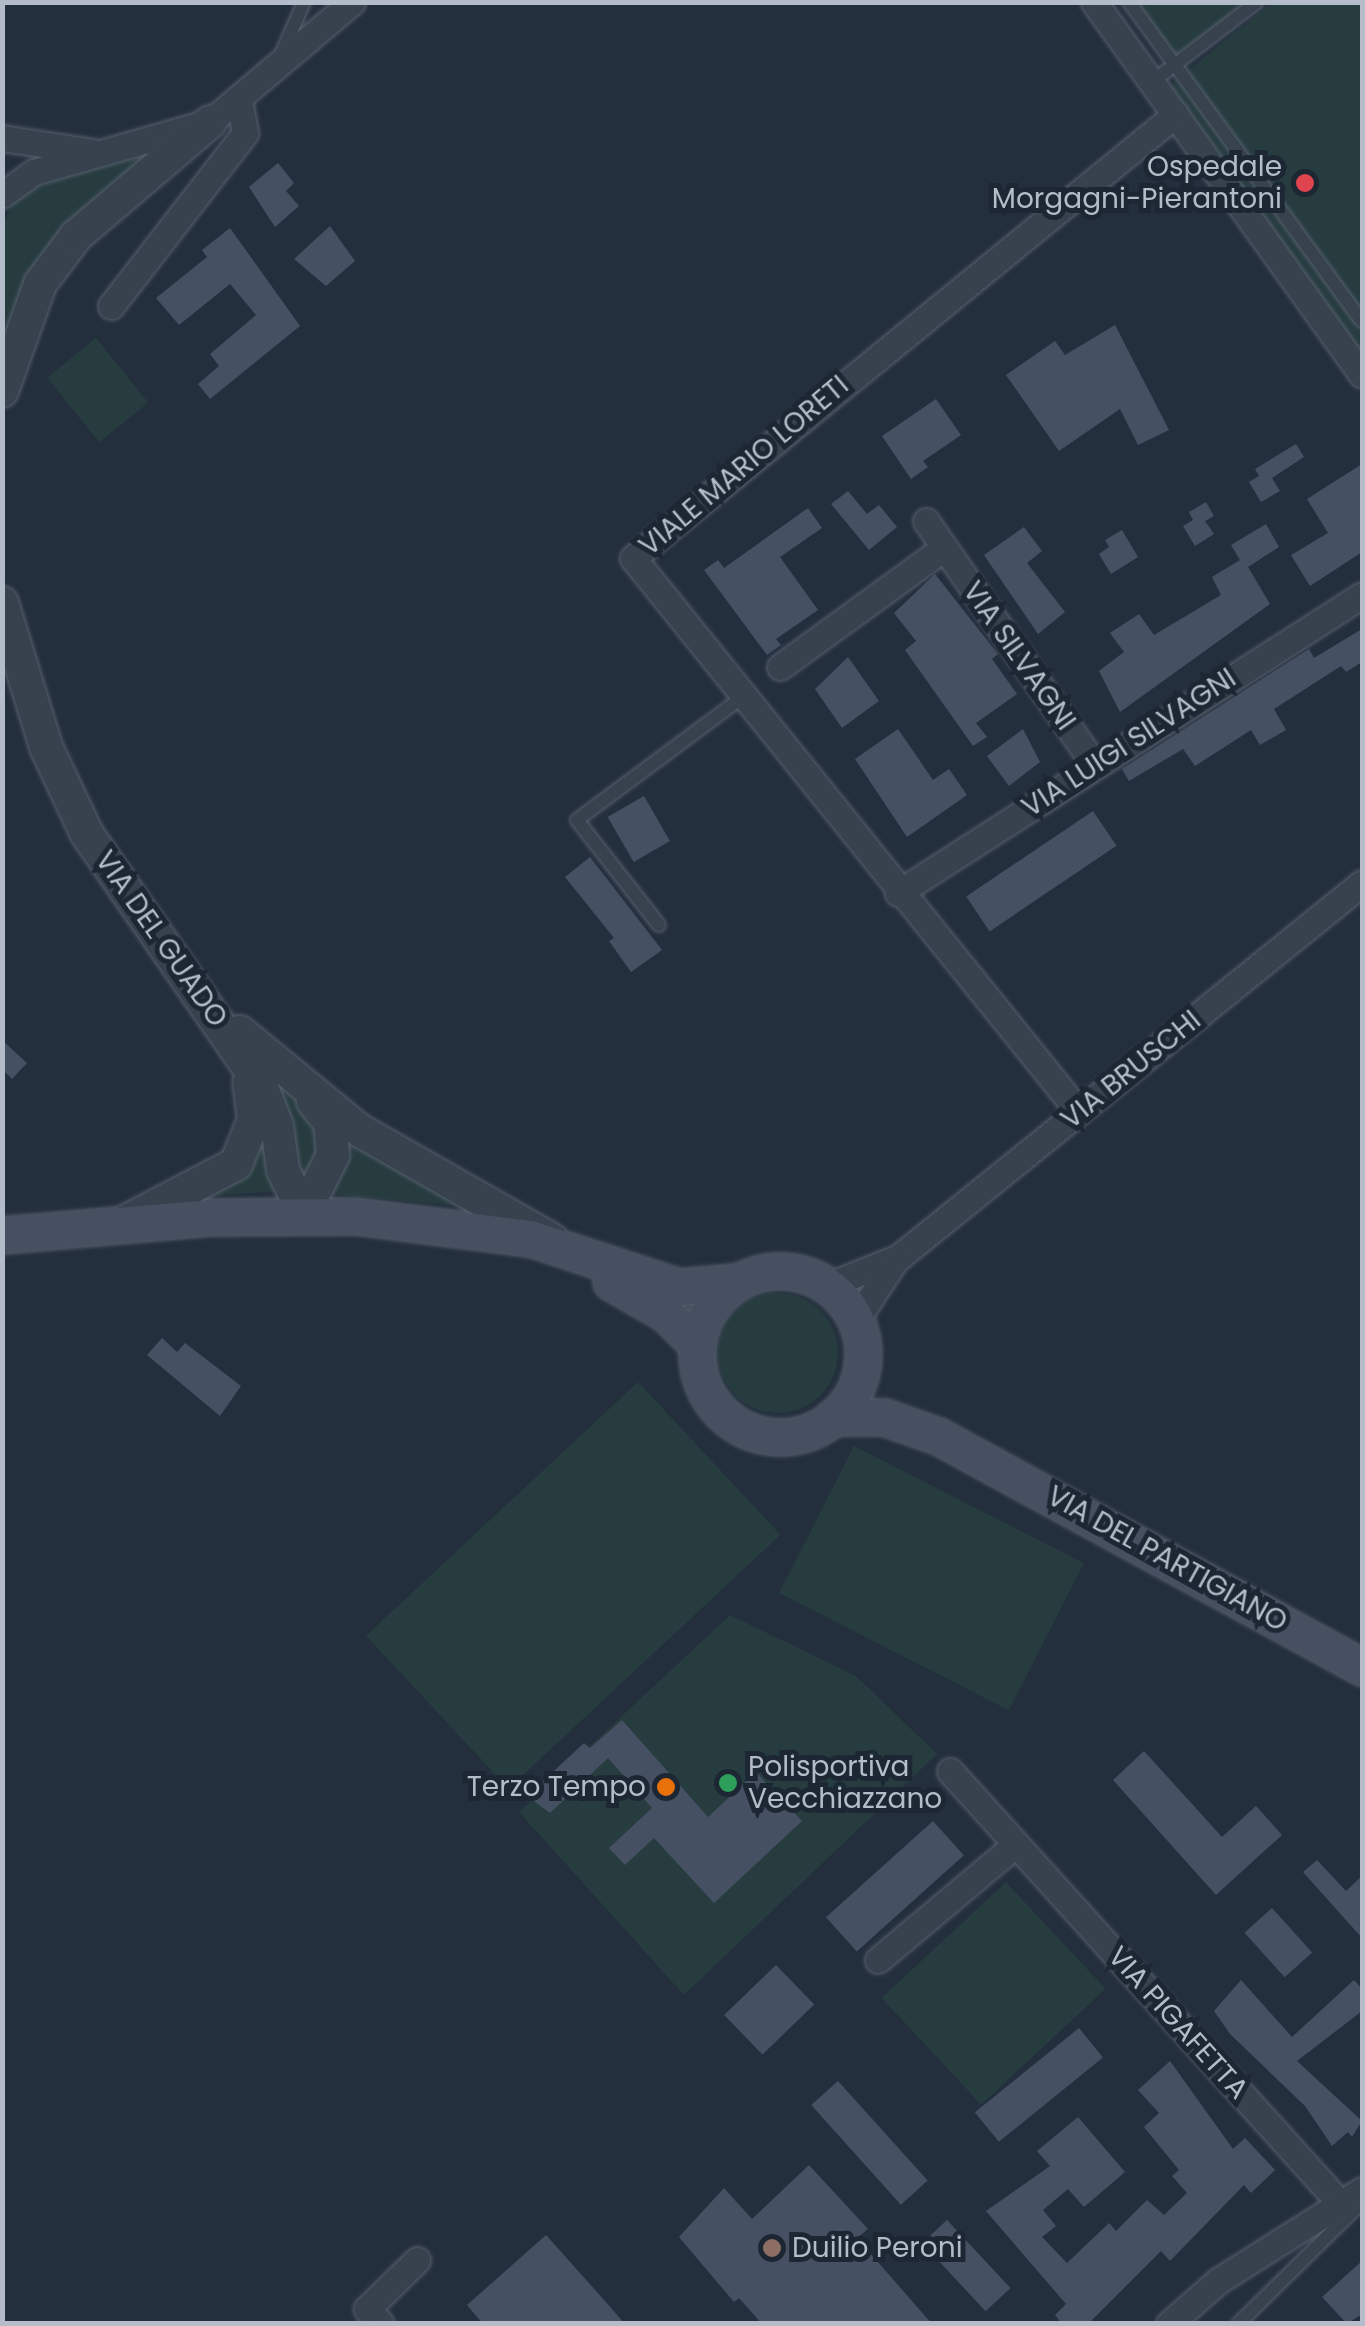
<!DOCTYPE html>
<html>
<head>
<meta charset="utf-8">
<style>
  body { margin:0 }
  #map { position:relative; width:1365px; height:2326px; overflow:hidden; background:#242f3e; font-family:Poppins,sans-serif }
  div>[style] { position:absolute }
  .green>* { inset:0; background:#263c3f; transform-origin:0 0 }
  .round { border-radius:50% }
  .building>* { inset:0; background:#455162; transform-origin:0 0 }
  .roads { filter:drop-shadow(0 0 2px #565f6c) drop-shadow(0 0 2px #565f6c) }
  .service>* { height:12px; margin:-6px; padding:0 6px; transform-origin:6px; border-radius:6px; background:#38414e }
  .minor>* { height:25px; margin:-12.5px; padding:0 12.5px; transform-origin:12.5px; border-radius:12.5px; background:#38414e }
  .tertiary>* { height:32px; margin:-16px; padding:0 16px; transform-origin:16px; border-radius:16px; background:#38414e }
  .secondary>* { height:35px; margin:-17.5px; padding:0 17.5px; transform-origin:17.5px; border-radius:17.5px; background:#465061 }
  .secondary>.ring { margin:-17.5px; padding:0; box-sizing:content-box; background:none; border:35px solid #465061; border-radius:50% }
  .dots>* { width:28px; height:28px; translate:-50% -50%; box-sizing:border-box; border:5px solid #1d2633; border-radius:50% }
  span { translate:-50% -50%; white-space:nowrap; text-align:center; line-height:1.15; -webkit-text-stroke:10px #1d2633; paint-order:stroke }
  .poi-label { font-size:28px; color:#b4bcc9 }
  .right { translate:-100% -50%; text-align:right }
  .left { translate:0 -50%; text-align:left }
  .street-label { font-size:28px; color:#b4bcc9 }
  .frame { position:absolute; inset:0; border:5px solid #b4bcc9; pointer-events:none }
</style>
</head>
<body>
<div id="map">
  <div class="green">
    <div style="clip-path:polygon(1125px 3px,1253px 3px,1171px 65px)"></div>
    <div style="clip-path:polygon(1271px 3px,1362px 3px,1362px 356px,1169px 86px)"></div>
    <div style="clip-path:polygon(158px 153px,3px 350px,3px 224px,18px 192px,81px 168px)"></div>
    <div style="left:96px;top:338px;width:83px;height:63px;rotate:51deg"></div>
    <div style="clip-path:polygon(258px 1060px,315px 1111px,325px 1158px,308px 1192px)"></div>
    <div style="clip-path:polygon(265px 1116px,285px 1191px,204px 1196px)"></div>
    <div style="clip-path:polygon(337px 1121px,471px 1207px,330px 1194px)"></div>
    <div class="round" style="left:718px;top:1293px;width:120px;height:120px"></div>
    <div style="left:638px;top:1382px;width:209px;height:372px;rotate:47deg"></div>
    <div style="left:854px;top:1446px;width:258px;height:165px;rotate:27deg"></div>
    <div style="clip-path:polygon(730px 1615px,856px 1676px,937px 1754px,684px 1995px,519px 1812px)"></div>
    <div style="left:1006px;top:1882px;width:146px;height:170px;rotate:47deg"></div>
  </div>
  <div class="building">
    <div style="clip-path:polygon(278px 163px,294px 183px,286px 191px,299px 206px,275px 227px,249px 187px)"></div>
    <div style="clip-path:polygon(330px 226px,355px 261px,326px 286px,294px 259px)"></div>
    <div style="clip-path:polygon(230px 228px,300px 326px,210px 399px,198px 384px,219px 366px,210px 354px,256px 315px,230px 284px,179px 325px,156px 298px,207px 257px,202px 250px)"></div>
    <div style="clip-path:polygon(1115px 325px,1169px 430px,1138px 445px,1120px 409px,1059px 451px,1006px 375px,1055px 341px,1065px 355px)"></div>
    <div style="clip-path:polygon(936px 399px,961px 435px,923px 461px,928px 467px,911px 479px,882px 436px)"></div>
    <div style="clip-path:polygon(1296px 444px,1304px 457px,1272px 478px,1280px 491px,1261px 502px,1249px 482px,1259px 476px,1255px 469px)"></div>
    <div style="clip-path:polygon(1362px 464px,1362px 552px,1310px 586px,1291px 555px,1328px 533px,1307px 499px)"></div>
    <div style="clip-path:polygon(848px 491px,867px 514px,879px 505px,897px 527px,869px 550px,831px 504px)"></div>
    <div style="clip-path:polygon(1206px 502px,1214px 516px,1205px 521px,1214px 534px,1195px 546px,1183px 526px,1193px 520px,1189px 512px)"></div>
    <div style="clip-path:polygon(808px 508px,822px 528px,780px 557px,818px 610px,776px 639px,781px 645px,767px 655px,704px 570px,718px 560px,724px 568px)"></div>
    <div style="clip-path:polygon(1266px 524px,1279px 547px,1248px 567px,1270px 604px,1120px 712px,1099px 671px,1124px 652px,1110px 633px,1139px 614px,1154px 635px,1221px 595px,1212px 577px,1240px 560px,1231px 545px)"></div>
    <div style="clip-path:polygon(1024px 527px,1042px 551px,1027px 563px,1065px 612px,1038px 634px,984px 555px)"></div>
    <div style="clip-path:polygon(1122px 530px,1138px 557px,1111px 574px,1099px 554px,1109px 547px,1105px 540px)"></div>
    <div style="clip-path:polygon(935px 574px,998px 654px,992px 659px,1017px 694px,976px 723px,987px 737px,973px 746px,905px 650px,916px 641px,894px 613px)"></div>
    <div style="clip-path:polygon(1362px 629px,1362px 662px,1346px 672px,1341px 666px,1274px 709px,1286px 730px,1260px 745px,1251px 730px,1195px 766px,1183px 749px,1129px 781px,1122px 769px,1309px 649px,1314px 658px)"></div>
    <div style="clip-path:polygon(848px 657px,879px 701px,842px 728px,815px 689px)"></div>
    <div style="clip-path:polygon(898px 729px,933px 780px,949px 769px,967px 795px,907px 837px,855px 759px)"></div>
    <div style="clip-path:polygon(1023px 729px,1040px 762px,1009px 786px,987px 756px)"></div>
    <div style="left:644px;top:796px;width:52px;height:42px;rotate:60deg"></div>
    <div style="left:1093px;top:811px;width:42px;height:153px;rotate:56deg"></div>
    <div style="clip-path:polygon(590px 857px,662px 950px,631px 972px,609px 941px,614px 938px,565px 877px)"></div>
    <div style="clip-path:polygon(2px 1040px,27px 1063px,12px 1079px,2px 1069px)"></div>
    <div style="clip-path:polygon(162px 1338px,177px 1352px,185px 1343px,241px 1386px,220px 1416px,147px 1355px)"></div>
    <div style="clip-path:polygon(622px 1720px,708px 1817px,756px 1772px,802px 1821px,714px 1903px,654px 1838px,625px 1865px,609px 1848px,652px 1808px,608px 1758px,550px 1813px,527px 1796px,584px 1743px,590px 1748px)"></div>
    <div style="clip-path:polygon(1144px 1751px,1222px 1837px,1256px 1806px,1282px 1835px,1216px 1895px,1113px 1780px)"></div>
    <div style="left:933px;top:1821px;width:46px;height:144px;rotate:48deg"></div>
    <div style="clip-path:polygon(1317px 1860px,1346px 1891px,1362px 1876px,1362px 1938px,1303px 1872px)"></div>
    <div style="left:1272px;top:1908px;width:60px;height:37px;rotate:48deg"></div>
    <div style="left:776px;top:1965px;width:55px;height:72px;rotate:46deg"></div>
    <div style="clip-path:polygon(1241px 1980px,1292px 2037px,1354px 1980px,1362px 1989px,1362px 2011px,1297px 2061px,1362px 2121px,1352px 2137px,1348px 2132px,1332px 2146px,1305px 2106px,1230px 2034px,1214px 2011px)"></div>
    <div style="left:1079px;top:2028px;width:38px;height:134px;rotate:51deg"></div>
    <div style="clip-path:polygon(1170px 2061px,1233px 2149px,1245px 2138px,1275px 2170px,1251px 2193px,1244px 2185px,1170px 2261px,1161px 2251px,1088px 2324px,1062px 2324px,1055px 2315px,1066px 2304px,986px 2211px,1050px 2166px,1037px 2151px,1078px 2117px,1125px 2172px,1084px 2207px,1068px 2189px,1043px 2210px,1056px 2226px,1042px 2237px,1067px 2263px,1109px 2223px,1116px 2231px,1147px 2200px,1164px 2215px,1187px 2193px,1172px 2176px,1179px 2170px,1144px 2127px,1159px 2113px,1138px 2090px)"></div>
    <div style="left:838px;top:2081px;width:134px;height:36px;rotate:48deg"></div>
    <div style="clip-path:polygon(809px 2165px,868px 2229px,857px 2238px,932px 2324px,762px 2324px,739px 2298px,734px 2302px,679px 2237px,724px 2188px,752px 2219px)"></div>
    <div style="left:947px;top:2220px;width:93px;height:34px;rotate:47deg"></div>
    <div style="clip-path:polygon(546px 2235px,605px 2301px,625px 2324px,483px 2324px,467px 2305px)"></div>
    <div style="clip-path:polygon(1362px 2261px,1362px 2314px,1347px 2324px,1322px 2297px)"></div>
  </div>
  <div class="roads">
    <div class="service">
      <div style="left:1129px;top:2px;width:395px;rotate:53.9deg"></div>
      <div style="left:281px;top:55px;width:58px;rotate:-66.5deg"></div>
      <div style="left:1152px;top:82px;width:132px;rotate:-37.3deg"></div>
      <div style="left:659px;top:925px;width:133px;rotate:-128deg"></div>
      <div style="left:577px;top:820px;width:203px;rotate:-36.6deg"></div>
      <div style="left:1238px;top:2324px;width:174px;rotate:-44.5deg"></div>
    </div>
    <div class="minor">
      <div style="left:1094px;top:2px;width:459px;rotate:54.3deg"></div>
      <div style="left:2px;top:138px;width:91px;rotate:8.8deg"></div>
      <div style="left:2px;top:195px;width:39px;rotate:-36deg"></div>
      <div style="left:34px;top:172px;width:183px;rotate:-15.9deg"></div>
      <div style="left:210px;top:122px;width:186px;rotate:-40.2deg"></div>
      <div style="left:111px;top:306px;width:219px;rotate:-52.2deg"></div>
      <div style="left:245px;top:133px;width:34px;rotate:-100deg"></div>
      <div style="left:926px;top:521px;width:295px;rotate:55.3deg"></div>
      <div style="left:780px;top:667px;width:203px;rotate:-36deg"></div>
      <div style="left:898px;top:893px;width:551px;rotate:-32.71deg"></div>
      <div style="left:1079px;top:1112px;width:711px;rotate:-128.84deg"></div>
      <div style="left:633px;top:558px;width:701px;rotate:-39.27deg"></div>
      <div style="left:827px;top:1286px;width:78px;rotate:-21.9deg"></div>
      <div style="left:899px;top:1257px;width:595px;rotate:-38.93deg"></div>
      <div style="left:856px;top:1320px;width:69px;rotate:-56.8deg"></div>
      <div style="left:950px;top:1771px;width:581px;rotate:47.93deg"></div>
      <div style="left:878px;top:1960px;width:180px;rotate:-40deg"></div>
      <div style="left:381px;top:2324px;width:21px;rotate:-133deg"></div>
      <div style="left:367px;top:2309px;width:70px;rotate:-44.4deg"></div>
      <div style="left:1169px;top:2324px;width:65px;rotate:-41.3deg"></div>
      <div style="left:1218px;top:2281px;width:170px;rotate:-32.3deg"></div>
    </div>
    <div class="tertiary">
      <div style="left:2px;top:391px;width:114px;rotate:-70.4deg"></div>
      <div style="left:40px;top:284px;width:60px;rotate:-53.1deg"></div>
      <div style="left:76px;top:236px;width:176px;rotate:-40.4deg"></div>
      <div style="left:2px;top:603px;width:151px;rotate:73deg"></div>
      <div style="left:46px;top:747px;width:96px;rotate:64.8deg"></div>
      <div style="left:87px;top:834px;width:305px;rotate:55.3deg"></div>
      <div style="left:261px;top:1085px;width:44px;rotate:68.7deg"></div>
      <div style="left:277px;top:1126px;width:44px;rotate:82.2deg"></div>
      <div style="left:283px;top:1170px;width:48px;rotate:64deg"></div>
      <div style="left:240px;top:1032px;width:154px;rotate:39.5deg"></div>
      <div style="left:359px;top:1130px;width:222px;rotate:29.7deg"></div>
      <div style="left:304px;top:1213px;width:65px;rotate:-63.4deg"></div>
      <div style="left:333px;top:1155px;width:32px;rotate:-95deg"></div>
      <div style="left:330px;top:1123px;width:28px;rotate:-128deg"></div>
      <div style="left:127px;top:1221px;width:123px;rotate:-27.6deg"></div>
      <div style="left:236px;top:1164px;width:48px;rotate:-67.8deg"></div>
      <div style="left:254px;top:1120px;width:38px;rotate:-97deg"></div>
    </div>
    <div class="secondary">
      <div style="left:2px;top:1235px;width:209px;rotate:-4.9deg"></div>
      <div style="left:210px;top:1217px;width:145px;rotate:-0.4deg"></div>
      <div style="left:355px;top:1216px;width:176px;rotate:7.2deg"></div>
      <div style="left:530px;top:1238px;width:157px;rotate:18.2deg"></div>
      <div style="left:679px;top:1287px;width:58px;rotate:-4.9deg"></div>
      <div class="ring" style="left:697px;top:1271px;width:131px;height:131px"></div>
      <div style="left:611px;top:1282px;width:62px;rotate:29.9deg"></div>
      <div style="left:665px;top:1313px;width:45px;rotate:44.1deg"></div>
      <div style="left:833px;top:1417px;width:51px"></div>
      <div style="left:884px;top:1417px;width:57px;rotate:19.4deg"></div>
      <div style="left:938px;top:1436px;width:483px;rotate:28.6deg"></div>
    </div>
  </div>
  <div class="dots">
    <div style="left:1305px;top:183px;background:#e0444e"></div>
    <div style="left:728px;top:1783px;background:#2e9e5b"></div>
    <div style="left:666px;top:1787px;background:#e8710a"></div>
    <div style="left:772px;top:2248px;background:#8d6e63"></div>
  </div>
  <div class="poi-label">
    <span class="right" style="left:1282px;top:183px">Ospedale<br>Morgagni-Pierantoni</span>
    <span class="left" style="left:748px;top:1783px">Polisportiva<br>Vecchiazzano</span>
    <span class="right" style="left:646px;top:1787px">Terzo Tempo</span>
    <span class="left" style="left:792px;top:2248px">Duilio Peroni</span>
  </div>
  <div class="street-label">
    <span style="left:744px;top:466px;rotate:-40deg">VIALE MARIO LORETI</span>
    <span style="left:1019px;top:656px;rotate:55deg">VIA SILVAGNI</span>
    <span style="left:1129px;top:743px;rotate:-33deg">VIA LUIGI SILVAGNI</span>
    <span style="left:161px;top:939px;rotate:55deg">VIA DEL GUADO</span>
    <span style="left:1131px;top:1070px;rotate:-39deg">VIA BRUSCHI</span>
    <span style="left:1167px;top:1559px;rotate:29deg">VIA DEL PARTIGIANO</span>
    <span style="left:1178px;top:2023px;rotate:48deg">VIA PIGAFETTA</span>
  </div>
  <div class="frame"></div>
</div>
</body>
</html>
